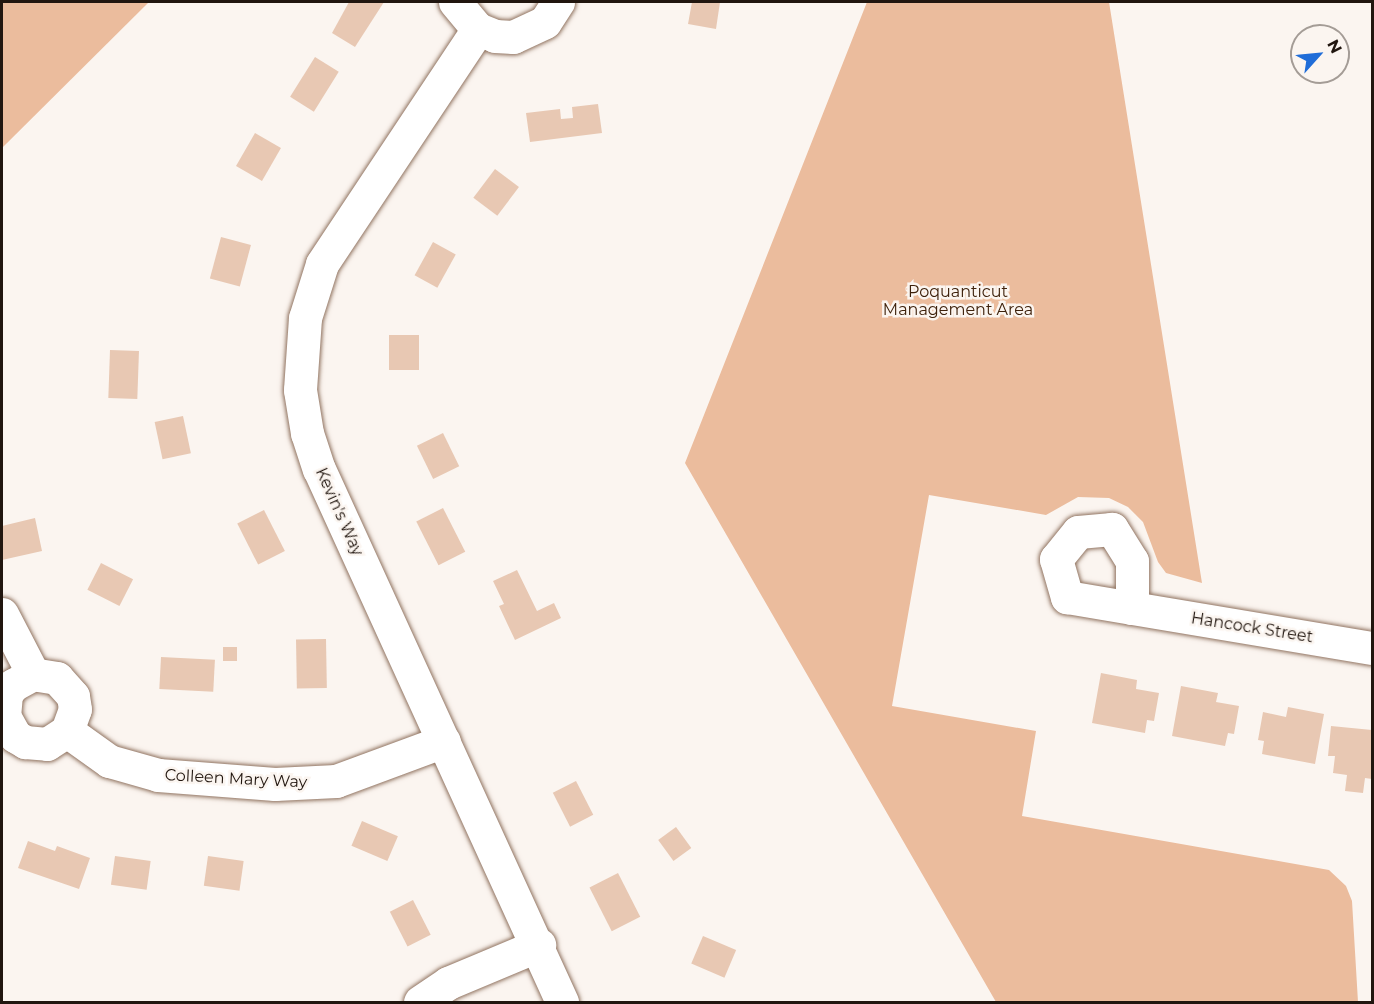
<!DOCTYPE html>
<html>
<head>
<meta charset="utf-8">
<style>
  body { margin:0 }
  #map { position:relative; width:1374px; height:1004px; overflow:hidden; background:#fbf5f0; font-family:Montserrat,sans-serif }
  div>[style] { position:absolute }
  .green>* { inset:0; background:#ebbc9d }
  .building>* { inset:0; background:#e8c8b3; transform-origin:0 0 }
  .roads { filter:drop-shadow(0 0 2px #917461) drop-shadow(0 0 2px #917461) }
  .minor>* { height:33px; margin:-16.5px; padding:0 16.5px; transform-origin:16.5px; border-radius:16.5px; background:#fff }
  span { translate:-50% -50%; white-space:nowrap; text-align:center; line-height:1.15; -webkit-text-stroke:5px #fbf5f0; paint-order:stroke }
  .park-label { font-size:16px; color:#3e210b }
  .street-label { font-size:16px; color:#21160f }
  .frame { position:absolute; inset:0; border:3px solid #21160f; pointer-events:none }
  .north { position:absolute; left:1290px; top:24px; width:60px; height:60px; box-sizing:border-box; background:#fbf5f0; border:2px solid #a49c96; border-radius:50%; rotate:63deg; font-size:16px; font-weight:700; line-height:24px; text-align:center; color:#21160f }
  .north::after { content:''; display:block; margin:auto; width:21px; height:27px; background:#206dd8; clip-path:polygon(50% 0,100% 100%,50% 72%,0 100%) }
</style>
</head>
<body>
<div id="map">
  <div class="green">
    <div style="clip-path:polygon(2px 2px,149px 2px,2px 148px)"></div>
    <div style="clip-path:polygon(867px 2px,1109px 2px,1202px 583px,1166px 573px,1158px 562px,1143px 522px,1128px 507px,1109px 498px,1078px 497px,1046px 515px,929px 495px,892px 706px,1036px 731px,1022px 816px,1329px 870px,1346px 886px,1352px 901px,1358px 1002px,996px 1002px,685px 463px)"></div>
  </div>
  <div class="building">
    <div style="clip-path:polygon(349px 2px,384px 2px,355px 47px,332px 33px)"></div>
    <div style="clip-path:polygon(692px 2px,720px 2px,716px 29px,688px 24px)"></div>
    <div style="left:315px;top:57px;width:28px;height:47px;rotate:32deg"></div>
    <div style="clip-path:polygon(598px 104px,602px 133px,530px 142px,526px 113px,560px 109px,561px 119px,573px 118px,572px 107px)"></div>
    <div style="left:255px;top:133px;width:30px;height:38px;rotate:30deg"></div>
    <div style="left:495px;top:169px;width:30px;height:36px;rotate:37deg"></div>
    <div style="left:221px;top:237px;width:31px;height:43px;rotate:15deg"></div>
    <div style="left:433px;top:242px;width:26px;height:38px;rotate:29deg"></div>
    <div style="left:389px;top:335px;width:30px;height:35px"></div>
    <div style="left:110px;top:350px;width:29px;height:48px;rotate:2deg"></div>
    <div style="left:183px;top:416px;width:38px;height:29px;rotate:78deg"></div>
    <div style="left:443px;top:433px;width:37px;height:29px;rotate:64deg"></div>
    <div style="left:443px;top:508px;width:49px;height:30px;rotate:63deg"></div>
    <div style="left:264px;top:510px;width:46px;height:30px;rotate:63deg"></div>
    <div style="clip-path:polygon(35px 518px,42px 551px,2px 560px,2px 526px)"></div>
    <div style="left:101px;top:563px;width:36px;height:30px;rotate:27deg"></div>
    <div style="clip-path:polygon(517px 570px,537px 611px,554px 603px,561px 618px,515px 640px,499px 606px,504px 604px,493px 581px)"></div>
    <div style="left:326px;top:639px;width:49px;height:30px;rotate:89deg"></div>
    <div style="left:237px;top:647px;width:14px;height:14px;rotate:90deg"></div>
    <div style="left:161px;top:657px;width:54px;height:32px;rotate:3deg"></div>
    <div style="clip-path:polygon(1101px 673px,1137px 680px,1136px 689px,1159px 693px,1154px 721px,1147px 720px,1145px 733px,1092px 723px)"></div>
    <div style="clip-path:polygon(1181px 686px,1218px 693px,1216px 702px,1239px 706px,1234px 734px,1228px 733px,1225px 746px,1172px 736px)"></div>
    <div style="clip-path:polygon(1288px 707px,1324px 714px,1315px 764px,1262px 754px,1264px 741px,1258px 740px,1263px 712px,1286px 717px)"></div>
    <div style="clip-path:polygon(1331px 726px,1372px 730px,1372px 779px,1365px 778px,1363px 793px,1345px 791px,1347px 775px,1333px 773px,1335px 756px,1328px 756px)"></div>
    <div style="left:576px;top:781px;width:38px;height:26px;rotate:63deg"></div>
    <div style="left:362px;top:821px;width:39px;height:27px;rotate:23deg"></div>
    <div style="left:676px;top:827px;width:26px;height:22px;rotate:54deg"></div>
    <div style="clip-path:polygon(28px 841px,55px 851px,57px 846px,90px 858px,79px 889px,18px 868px)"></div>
    <div style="left:115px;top:856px;width:36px;height:29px;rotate:8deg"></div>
    <div style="left:208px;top:856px;width:36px;height:30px;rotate:8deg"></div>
    <div style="left:618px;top:873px;width:49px;height:32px;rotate:63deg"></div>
    <div style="left:413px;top:900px;width:39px;height:26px;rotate:63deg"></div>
    <div style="left:703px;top:936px;width:36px;height:30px;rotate:23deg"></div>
  </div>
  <div class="roads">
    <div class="minor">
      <div style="left:455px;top:2px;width:35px;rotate:50deg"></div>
      <div style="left:478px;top:29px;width:18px;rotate:22deg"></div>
      <div style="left:495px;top:36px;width:18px;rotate:3deg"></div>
      <div style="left:513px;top:37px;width:35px;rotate:-25deg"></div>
      <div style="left:545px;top:22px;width:24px;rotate:-57deg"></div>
      <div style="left:478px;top:29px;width:282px;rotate:123.6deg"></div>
      <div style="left:322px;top:264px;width:57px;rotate:107.5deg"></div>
      <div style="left:305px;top:318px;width:72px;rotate:94deg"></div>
      <div style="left:300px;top:390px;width:44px;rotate:80.8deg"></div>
      <div style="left:307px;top:433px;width:38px;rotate:72deg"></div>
      <div style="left:319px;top:469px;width:586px;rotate:65.49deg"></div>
      <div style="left:1132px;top:608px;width:47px;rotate:-90deg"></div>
      <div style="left:1132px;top:561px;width:38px;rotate:-122deg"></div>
      <div style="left:1112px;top:529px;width:34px;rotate:175deg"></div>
      <div style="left:1078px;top:532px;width:35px;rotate:129deg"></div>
      <div style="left:1056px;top:559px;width:40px;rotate:74deg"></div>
      <div style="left:1067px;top:597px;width:66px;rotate:9.6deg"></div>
      <div style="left:1132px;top:608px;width:243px;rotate:9.5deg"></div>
      <div style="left:2px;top:614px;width:68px;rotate:62.7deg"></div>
      <div style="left:67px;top:731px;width:23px;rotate:-70deg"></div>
      <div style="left:75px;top:709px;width:13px;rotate:-99deg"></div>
      <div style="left:73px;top:696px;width:24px;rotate:-132deg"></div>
      <div style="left:57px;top:678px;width:24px;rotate:-171deg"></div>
      <div style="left:33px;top:674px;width:23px;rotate:151deg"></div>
      <div style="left:13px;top:685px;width:11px;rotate:128deg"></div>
      <div style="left:6px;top:694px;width:22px;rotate:95deg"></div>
      <div style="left:4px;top:716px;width:23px;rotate:61deg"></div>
      <div style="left:15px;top:736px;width:12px;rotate:31deg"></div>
      <div style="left:25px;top:742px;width:22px;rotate:5deg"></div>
      <div style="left:47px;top:744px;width:24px;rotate:-33deg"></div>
      <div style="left:67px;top:731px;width:52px;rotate:35.5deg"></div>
      <div style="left:109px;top:761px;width:51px;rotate:15.9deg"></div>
      <div style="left:158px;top:775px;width:117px;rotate:4.4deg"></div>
      <div style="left:275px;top:784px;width:61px;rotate:-2.8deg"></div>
      <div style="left:336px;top:781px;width:115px;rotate:-20.3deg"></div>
      <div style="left:420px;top:1002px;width:34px;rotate:-34deg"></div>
      <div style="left:448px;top:983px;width:99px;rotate:-22.7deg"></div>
    </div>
  </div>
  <div class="park-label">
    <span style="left:958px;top:301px">Poquanticut<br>Management Area</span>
  </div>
  <div class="street-label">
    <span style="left:339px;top:512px;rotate:66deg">Kevin's Way</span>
    <span style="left:1252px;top:628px;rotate:9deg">Hancock Street</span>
    <span style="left:236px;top:779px;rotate:3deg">Colleen Mary Way</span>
  </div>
  <div class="frame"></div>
  <div class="north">N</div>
</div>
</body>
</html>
